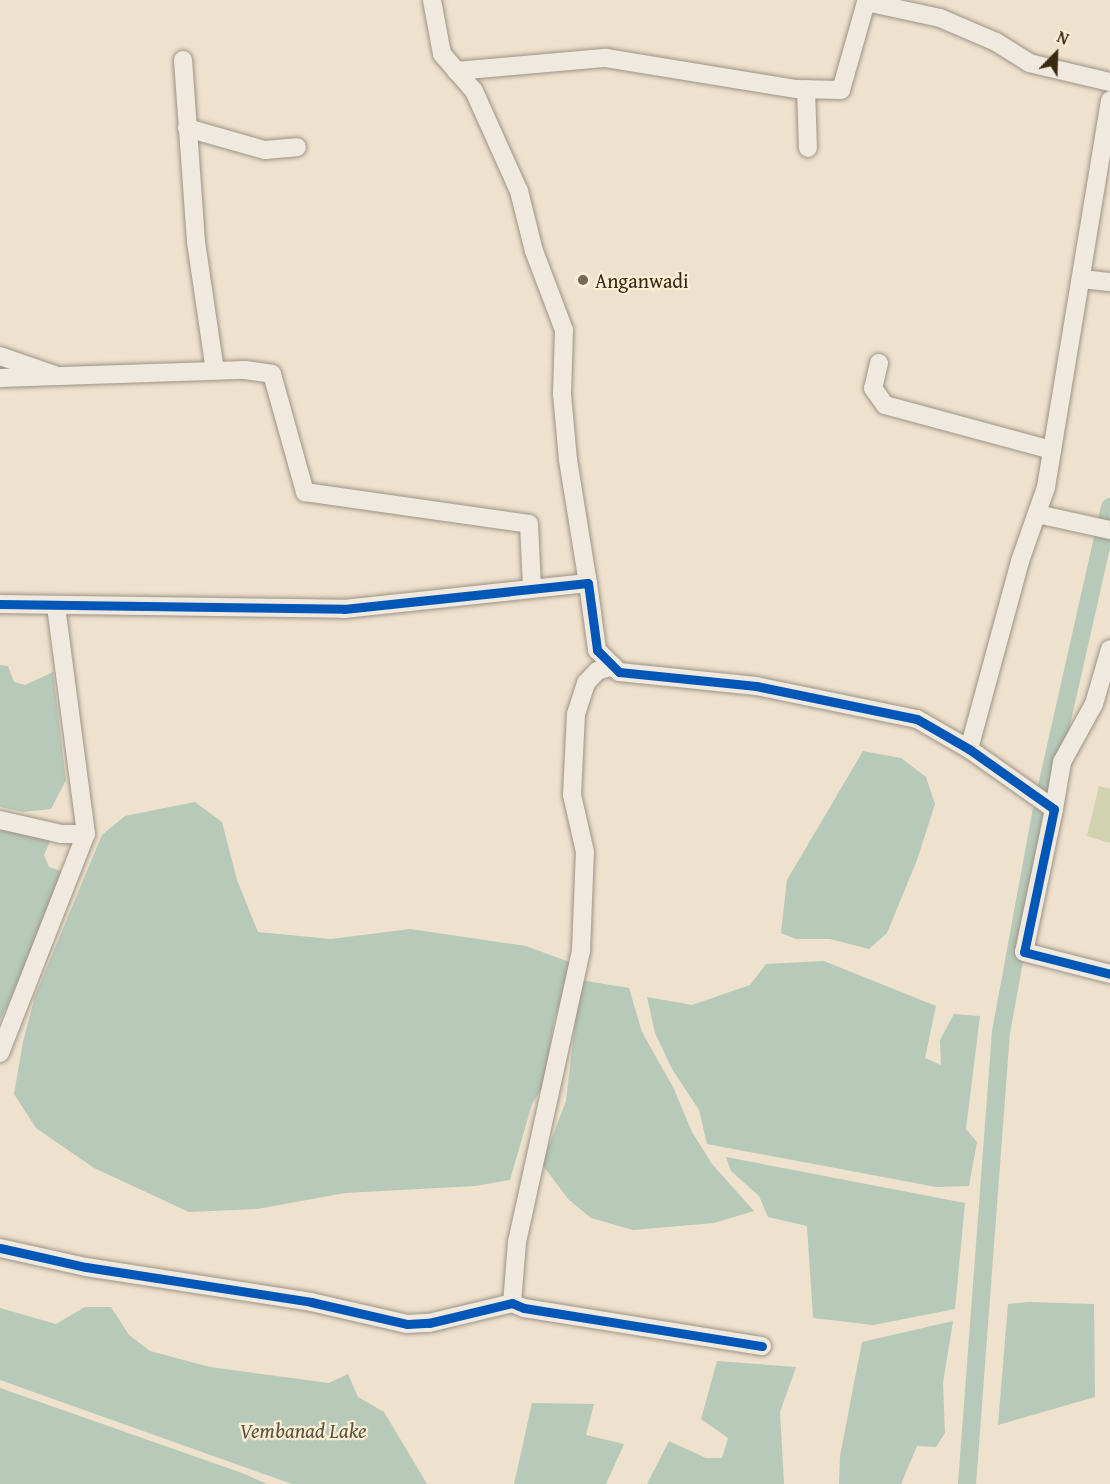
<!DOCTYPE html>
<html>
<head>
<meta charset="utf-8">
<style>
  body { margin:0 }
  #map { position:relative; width:1110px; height:1484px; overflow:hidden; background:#eee1cd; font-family:"Gentium Book Plus",serif }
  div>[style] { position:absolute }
  .green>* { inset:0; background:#d1d2af }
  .water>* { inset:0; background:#b7c9b8 }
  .canal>* { height:18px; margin:-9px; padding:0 9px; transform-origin:9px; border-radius:9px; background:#b7c9b8 }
  .roads { filter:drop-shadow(0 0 2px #9d9386) drop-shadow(0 0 2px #9d9386) }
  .minor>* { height:18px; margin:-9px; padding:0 9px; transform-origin:9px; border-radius:9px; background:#f0e9df }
  .cycleway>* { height:9px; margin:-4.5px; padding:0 4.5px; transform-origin:4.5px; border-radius:4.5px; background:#0057b8 }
  .dots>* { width:16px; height:16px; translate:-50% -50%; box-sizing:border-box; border:3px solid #fcedd6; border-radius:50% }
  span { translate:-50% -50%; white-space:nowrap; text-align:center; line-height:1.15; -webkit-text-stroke:4.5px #fcedd6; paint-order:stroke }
  .poi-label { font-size:20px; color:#3a2810 }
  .left { translate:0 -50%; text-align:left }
  .water-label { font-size:21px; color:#585540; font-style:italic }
  .north { position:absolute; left:1026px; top:24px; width:60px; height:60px; -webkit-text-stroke:4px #fcedd6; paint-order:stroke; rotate:23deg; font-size:16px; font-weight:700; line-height:24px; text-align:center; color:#3a2810 }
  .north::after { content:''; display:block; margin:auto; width:21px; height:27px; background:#3a2810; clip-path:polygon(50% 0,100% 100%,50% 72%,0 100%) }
</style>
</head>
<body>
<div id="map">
  <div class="green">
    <div style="clip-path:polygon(1099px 786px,1110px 789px,1110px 843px,1087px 836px)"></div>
  </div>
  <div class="water">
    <div style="clip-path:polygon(0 665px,8px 666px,14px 682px,25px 685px,53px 672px,66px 780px,51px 809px,23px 812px,0 807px)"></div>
    <div style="clip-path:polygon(863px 751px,901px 758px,926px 777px,935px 804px,917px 860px,887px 933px,869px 949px,830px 939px,796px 939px,781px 933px,787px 880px)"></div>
    <div style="clip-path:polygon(195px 802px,222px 822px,237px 880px,258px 932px,331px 939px,410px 929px,526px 946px,572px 963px,554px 1022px,543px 1086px,532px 1104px,510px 1180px,475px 1186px,345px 1193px,257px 1209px,189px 1212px,94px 1168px,36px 1128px,14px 1094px,23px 1042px,35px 996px,102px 835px,125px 816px)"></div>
    <div style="clip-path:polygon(0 826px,53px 835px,44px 855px,49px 867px,67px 873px,45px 930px,0 1020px)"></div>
    <div style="clip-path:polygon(824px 961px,936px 1006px,925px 1058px,941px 1065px,940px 1040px,954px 1014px,980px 1016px,966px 1129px,977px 1142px,969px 1186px,936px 1187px,707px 1144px,699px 1110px,672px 1069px,655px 1033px,647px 997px,692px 1005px,750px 985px,766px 964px)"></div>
    <div style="clip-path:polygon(580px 980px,629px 988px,642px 1032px,674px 1089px,692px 1132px,712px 1164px,754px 1211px,714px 1223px,633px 1230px,591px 1218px,568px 1199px,542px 1164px,566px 1101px)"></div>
    <div style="clip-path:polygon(726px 1157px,965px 1203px,955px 1309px,873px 1325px,813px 1318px,807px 1226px,768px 1217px,759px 1196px,731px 1171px)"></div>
    <div style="clip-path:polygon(1028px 1302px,1094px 1304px,1095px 1397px,998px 1425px,1008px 1304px)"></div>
    <div style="clip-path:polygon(85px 1307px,111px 1307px,129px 1335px,150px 1351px,210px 1367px,329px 1383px,348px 1374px,358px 1397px,384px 1412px,427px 1484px,292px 1484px,0 1380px,0 1308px,56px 1324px)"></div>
    <div style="clip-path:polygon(953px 1321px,943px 1383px,945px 1433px,936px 1447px,917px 1446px,901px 1484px,839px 1484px,840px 1456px,862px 1342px)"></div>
    <div style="clip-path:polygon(717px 1361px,796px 1367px,780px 1412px,784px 1484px,647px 1484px,669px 1441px,706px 1458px,722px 1458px,728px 1438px,701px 1419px)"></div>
    <div style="clip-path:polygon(0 1388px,242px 1473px,267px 1484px,0 1484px)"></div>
    <div style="clip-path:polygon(532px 1403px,594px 1404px,586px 1435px,624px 1444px,606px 1484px,514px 1484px)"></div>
  </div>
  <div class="canal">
    <div style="left:1046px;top:791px;width:291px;rotate:-77.3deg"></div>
    <div style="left:967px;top:1484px;width:453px;rotate:-85.7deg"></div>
    <div style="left:1001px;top:1032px;width:223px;rotate:-79.6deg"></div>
  </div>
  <div class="roads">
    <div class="minor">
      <div style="left:432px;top:0;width:55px;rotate:79.5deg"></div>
      <div style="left:442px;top:54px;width:49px;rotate:49.1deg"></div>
      <div style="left:474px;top:91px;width:110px;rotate:65.8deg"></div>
      <div style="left:519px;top:191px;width:62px;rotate:76deg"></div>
      <div style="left:534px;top:251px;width:85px;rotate:69.2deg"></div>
      <div style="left:564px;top:330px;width:64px;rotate:91.8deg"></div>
      <div style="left:562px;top:394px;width:66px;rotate:84.8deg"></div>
      <div style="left:568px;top:460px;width:125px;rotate:80.8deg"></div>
      <div style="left:183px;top:60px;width:182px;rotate:85.9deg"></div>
      <div style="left:196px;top:242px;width:130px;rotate:81.6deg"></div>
      <div style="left:456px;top:71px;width:151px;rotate:-5deg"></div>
      <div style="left:606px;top:58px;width:193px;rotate:9.3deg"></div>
      <div style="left:796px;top:89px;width:45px;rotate:1.3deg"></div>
      <div style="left:841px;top:90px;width:91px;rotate:-74.1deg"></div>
      <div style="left:866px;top:2px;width:76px;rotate:12.2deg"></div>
      <div style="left:940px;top:18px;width:61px;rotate:23.2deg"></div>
      <div style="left:996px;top:42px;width:39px;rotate:32deg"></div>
      <div style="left:1029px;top:63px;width:83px;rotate:13.2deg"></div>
      <div style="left:806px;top:89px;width:59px;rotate:88.1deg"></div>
      <div style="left:187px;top:128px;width:81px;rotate:15.8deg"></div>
      <div style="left:265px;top:150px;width:32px;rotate:-5deg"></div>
      <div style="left:1081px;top:279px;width:29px;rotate:6deg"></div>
      <div style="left:0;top:356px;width:58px;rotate:19.1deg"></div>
      <div style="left:879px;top:363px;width:26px;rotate:103deg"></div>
      <div style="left:873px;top:388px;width:21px;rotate:55deg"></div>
      <div style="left:885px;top:405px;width:173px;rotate:15.1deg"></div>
      <div style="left:0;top:378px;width:245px;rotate:-1.9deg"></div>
      <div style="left:245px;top:370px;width:27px;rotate:8deg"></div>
      <div style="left:272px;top:374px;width:123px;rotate:74.4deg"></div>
      <div style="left:305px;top:492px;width:226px;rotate:8.1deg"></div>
      <div style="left:529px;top:524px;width:64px;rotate:87.3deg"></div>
      <div style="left:1037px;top:514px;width:75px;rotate:12.4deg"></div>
      <div style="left:0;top:604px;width:344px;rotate:0.8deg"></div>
      <div style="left:344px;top:609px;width:245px;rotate:-6.1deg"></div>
      <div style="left:588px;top:583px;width:68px;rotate:82.3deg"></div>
      <div style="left:597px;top:650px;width:31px;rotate:45deg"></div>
      <div style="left:619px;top:672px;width:138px;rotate:5.8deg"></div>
      <div style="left:756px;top:686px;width:164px;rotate:11.6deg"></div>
      <div style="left:917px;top:719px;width:60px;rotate:30deg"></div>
      <div style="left:969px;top:749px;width:104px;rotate:35.2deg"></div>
      <div style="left:1054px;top:809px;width:146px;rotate:101.8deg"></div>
      <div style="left:1024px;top:952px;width:89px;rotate:14.3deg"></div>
      <div style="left:969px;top:749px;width:195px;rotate:-74.8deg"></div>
      <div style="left:1020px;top:561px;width:78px;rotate:-70.6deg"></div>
      <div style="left:1046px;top:487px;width:392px;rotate:-80.6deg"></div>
      <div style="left:1054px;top:809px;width:48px;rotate:-80.3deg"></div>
      <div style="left:1062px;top:762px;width:66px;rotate:-61.1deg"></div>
      <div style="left:1094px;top:704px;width:57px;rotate:-73.8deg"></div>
      <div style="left:0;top:820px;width:63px;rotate:12.9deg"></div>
      <div style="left:61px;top:834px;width:25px"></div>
      <div style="left:0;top:1053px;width:235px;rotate:-68.6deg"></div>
      <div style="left:86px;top:834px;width:229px;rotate:-97.5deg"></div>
      <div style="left:0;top:1248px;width:88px;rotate:12.5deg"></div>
      <div style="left:86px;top:1267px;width:228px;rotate:8.8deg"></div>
      <div style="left:311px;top:1302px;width:98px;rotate:12.9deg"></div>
      <div style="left:407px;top:1324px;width:22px;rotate:-3deg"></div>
      <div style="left:429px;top:1323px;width:85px;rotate:-13.5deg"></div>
      <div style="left:512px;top:1303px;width:13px;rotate:23deg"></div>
      <div style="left:524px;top:1308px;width:241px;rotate:9.1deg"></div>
      <div style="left:512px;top:1303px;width:61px;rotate:-85.3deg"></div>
      <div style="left:517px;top:1242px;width:299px;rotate:-77.6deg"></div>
      <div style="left:581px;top:950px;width:98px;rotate:-87.7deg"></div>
      <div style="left:585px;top:852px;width:58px;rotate:-102.8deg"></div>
      <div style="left:572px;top:795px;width:81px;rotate:-87.2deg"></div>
      <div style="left:576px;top:714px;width:33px;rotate:-72deg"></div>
      <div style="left:586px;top:683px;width:16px;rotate:-47deg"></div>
      <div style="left:597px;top:671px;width:17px;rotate:-17deg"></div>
    </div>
  </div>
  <div class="cycleway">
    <div style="left:0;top:604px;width:344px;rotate:0.8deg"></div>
    <div style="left:344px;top:609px;width:245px;rotate:-6.1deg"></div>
    <div style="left:588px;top:583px;width:68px;rotate:82.3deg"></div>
    <div style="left:597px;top:650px;width:31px;rotate:45deg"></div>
    <div style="left:619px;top:672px;width:138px;rotate:5.8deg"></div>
    <div style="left:756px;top:686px;width:164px;rotate:11.6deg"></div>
    <div style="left:917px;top:719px;width:60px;rotate:30deg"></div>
    <div style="left:969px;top:749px;width:104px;rotate:35.2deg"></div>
    <div style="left:1054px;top:809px;width:146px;rotate:101.8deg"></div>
    <div style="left:1024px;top:952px;width:89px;rotate:14.3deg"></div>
    <div style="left:0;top:1248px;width:88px;rotate:12.5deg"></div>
    <div style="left:86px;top:1267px;width:228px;rotate:8.8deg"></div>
    <div style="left:311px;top:1302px;width:98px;rotate:12.9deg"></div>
    <div style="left:407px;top:1324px;width:22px;rotate:-3deg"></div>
    <div style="left:429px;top:1323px;width:85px;rotate:-13.5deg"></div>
    <div style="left:512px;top:1303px;width:13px;rotate:23deg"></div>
    <div style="left:524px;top:1308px;width:241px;rotate:9.1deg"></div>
  </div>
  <div class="dots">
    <div style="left:583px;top:280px;background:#796952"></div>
  </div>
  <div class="poi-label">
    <span class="left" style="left:595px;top:280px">Anganwadi</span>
  </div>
  <div class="water-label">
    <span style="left:303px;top:1431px">Vembanad Lake</span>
  </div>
  <div class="north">N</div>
</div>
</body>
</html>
